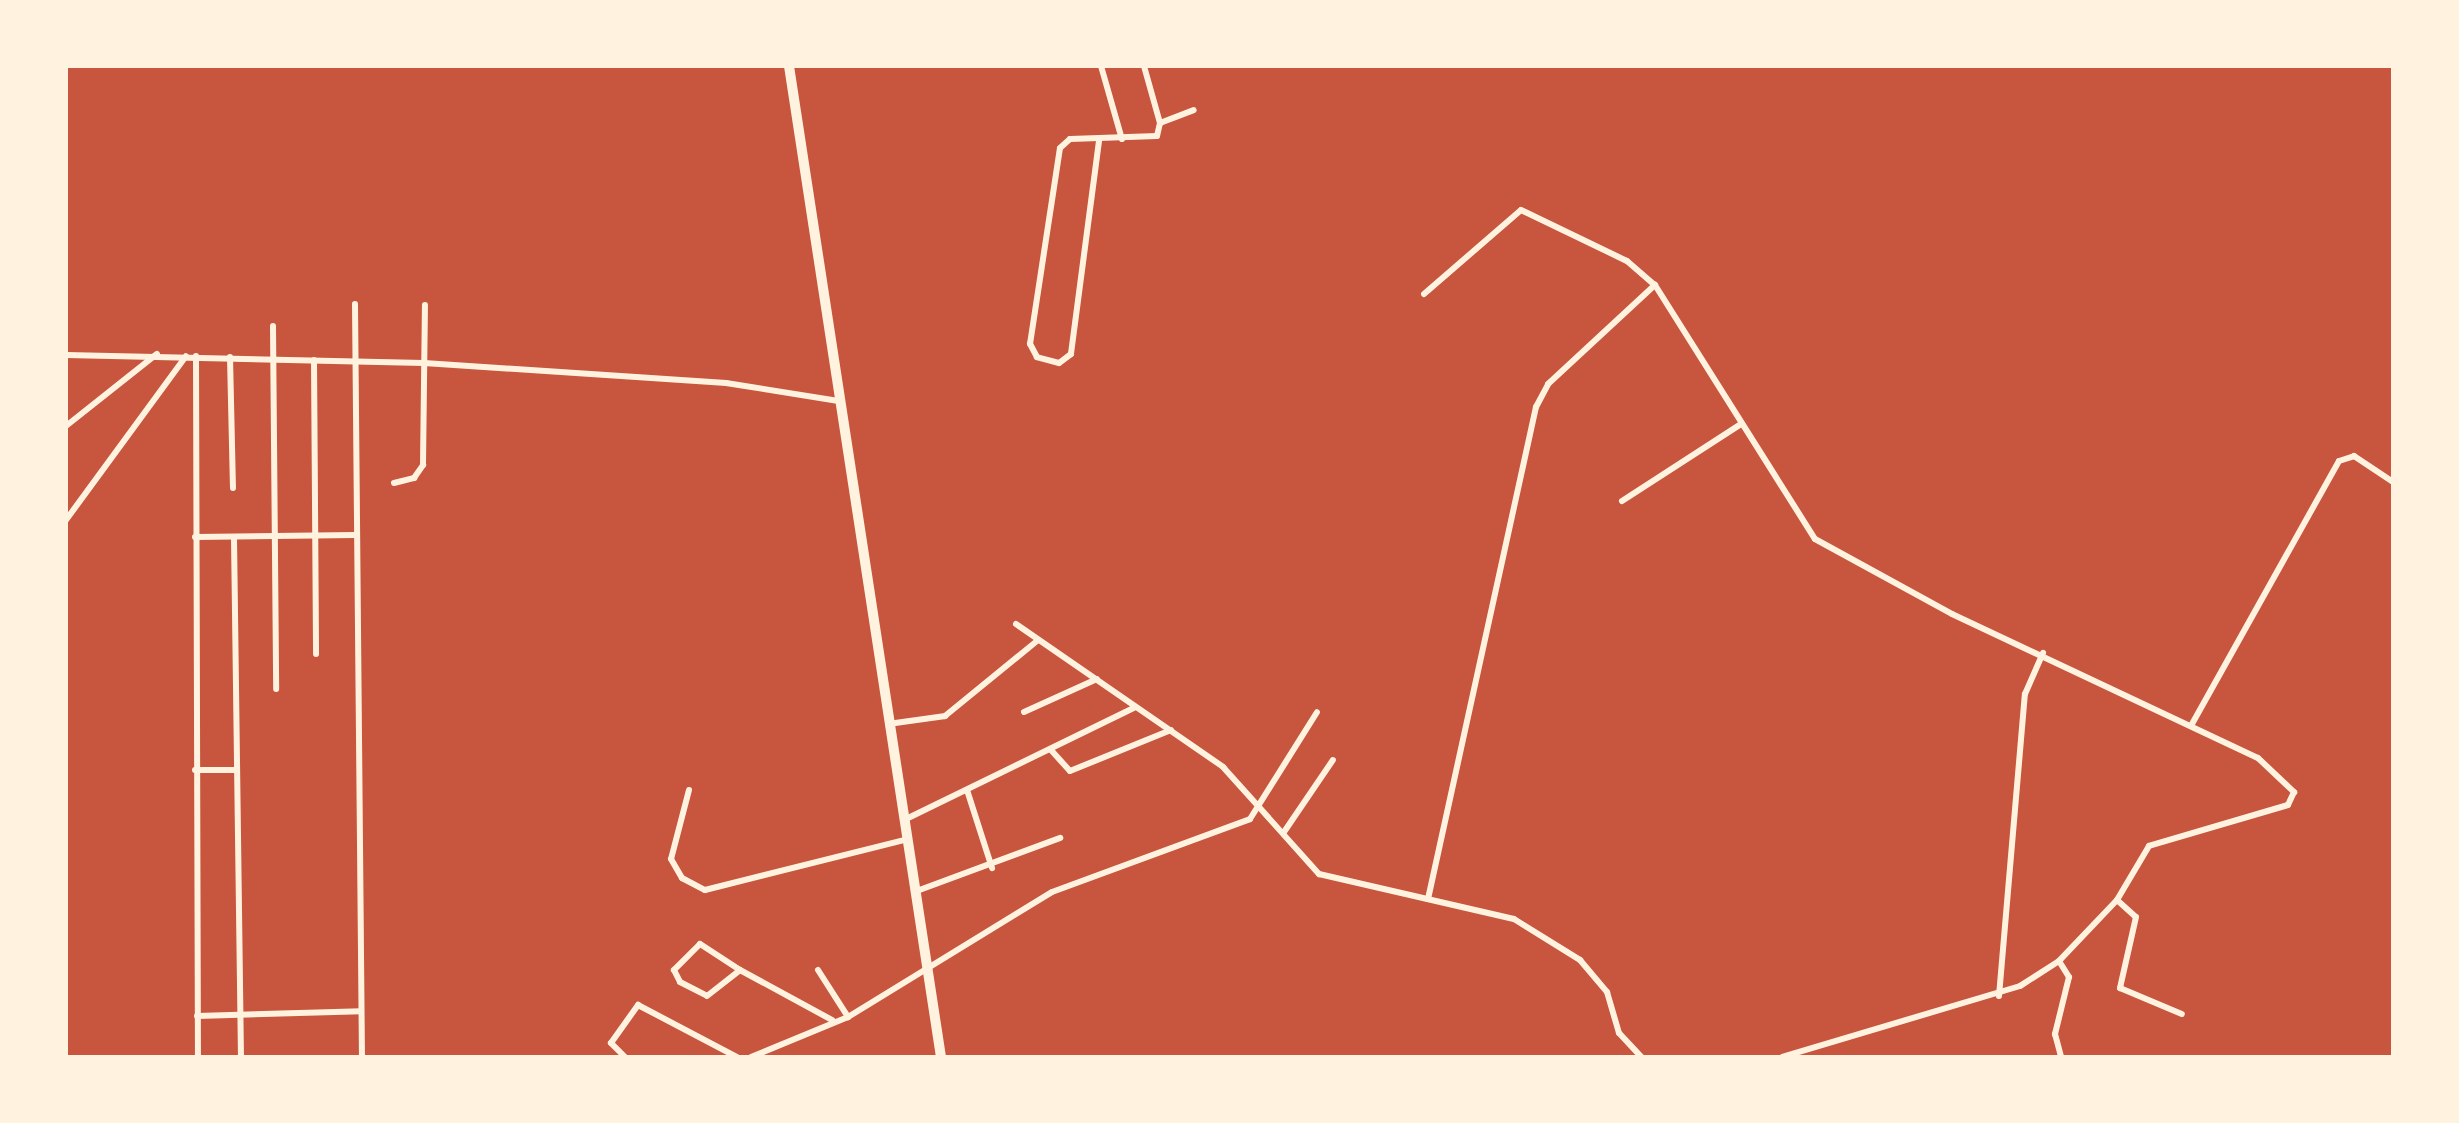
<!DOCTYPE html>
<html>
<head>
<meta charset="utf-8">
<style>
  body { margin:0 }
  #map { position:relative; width:2459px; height:1123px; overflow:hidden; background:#c8553d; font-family:"Libre Baskerville",serif }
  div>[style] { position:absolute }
  .minor>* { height:6px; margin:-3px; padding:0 3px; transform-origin:3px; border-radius:3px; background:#fff3e0 }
  .primary>* { height:10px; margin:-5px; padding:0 5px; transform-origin:5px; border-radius:5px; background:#fff3e0 }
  span { translate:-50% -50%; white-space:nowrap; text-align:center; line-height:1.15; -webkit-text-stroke:8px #fff3e0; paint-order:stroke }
  .frame { position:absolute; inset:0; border:68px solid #fff3e0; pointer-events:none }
</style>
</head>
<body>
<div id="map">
  <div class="minor">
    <div style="left:1101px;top:66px;width:76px;rotate:74deg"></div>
    <div style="left:1160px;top:123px;width:36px;rotate:-21deg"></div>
    <div style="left:1099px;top:141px;width:215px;rotate:97.5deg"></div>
    <div style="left:1071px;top:354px;width:15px;rotate:143deg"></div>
    <div style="left:1059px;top:363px;width:23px;rotate:-165deg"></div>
    <div style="left:1037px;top:357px;width:15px;rotate:-118deg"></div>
    <div style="left:1030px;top:344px;width:198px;rotate:-81.3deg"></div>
    <div style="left:1060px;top:148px;width:13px;rotate:-42deg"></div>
    <div style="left:1070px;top:139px;width:87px;rotate:-2deg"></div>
    <div style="left:1157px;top:136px;width:13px;rotate:-77deg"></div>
    <div style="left:1160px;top:123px;width:59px;rotate:-105.7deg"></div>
    <div style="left:1424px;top:294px;width:128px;rotate:-40.9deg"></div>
    <div style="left:1521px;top:210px;width:118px;rotate:25.7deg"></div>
    <div style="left:1627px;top:261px;width:37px;rotate:41deg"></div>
    <div style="left:1655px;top:285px;width:300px;rotate:57.8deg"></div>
    <div style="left:1815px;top:539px;width:156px;rotate:28.7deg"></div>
    <div style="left:1952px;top:614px;width:338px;rotate:25.2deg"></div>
    <div style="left:2258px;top:758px;width:50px;rotate:43.4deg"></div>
    <div style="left:2294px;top:792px;width:14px;rotate:115deg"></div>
    <div style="left:2288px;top:805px;width:145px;rotate:163.6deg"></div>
    <div style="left:2149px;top:846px;width:63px;rotate:120.7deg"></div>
    <div style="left:2117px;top:900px;width:84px;rotate:133.6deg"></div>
    <div style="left:2059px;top:961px;width:46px;rotate:147.3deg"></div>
    <div style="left:2020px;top:986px;width:248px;rotate:163.4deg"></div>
    <div style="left:355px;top:304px;width:753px;rotate:89.47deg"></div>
    <div style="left:273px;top:326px;width:363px;rotate:89.5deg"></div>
    <div style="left:66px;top:355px;width:358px;rotate:1.3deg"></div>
    <div style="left:424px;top:363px;width:303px;rotate:3.8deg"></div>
    <div style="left:726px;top:383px;width:114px;rotate:9.1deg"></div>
    <div style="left:196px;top:356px;width:701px;rotate:89.84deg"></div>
    <div style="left:230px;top:357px;width:131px;rotate:88.7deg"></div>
    <div style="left:314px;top:360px;width:294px;rotate:89.6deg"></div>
    <div style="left:66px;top:426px;width:116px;rotate:-38.4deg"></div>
    <div style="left:394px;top:483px;width:21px;rotate:-14deg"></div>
    <div style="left:414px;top:478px;width:16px;rotate:-55deg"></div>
    <div style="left:423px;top:465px;width:160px;rotate:-89.3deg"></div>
    <div style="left:1622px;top:501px;width:142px;rotate:-32.9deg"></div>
    <div style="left:66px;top:520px;width:203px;rotate:-53.8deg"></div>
    <div style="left:195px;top:537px;width:160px;rotate:-0.7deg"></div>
    <div style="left:234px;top:538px;width:519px;rotate:89.23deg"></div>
    <div style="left:1016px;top:624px;width:252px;rotate:34.6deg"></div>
    <div style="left:1223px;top:767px;width:144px;rotate:48.1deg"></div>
    <div style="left:1319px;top:874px;width:200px;rotate:13deg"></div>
    <div style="left:1514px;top:919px;width:78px;rotate:31.8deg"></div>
    <div style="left:1580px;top:960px;width:42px;rotate:49.8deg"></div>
    <div style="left:1607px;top:992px;width:43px;rotate:73.7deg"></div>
    <div style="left:1619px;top:1033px;width:33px;rotate:47deg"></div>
    <div style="left:1024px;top:712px;width:80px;rotate:-24.3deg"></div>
    <div style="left:888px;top:724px;width:58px;rotate:-8deg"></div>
    <div style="left:945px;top:716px;width:119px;rotate:-39.2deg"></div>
    <div style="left:2192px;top:724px;width:301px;rotate:-60.8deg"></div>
    <div style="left:2339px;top:461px;width:16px;rotate:-18deg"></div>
    <div style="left:2354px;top:456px;width:47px;rotate:33.7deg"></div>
    <div style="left:1051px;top:750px;width:28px;rotate:48deg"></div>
    <div style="left:1070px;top:771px;width:109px;rotate:-22.1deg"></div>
    <div style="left:195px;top:770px;width:42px"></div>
    <div style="left:689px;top:790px;width:71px;rotate:104.6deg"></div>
    <div style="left:671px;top:859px;width:22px;rotate:60deg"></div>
    <div style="left:682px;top:878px;width:26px;rotate:28deg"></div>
    <div style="left:705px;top:890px;width:205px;rotate:-14.1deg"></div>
    <div style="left:967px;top:790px;width:82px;rotate:72.2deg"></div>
    <div style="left:904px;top:820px;width:256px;rotate:-26deg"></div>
    <div style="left:1284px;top:832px;width:87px;rotate:-55.8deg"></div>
    <div style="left:914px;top:892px;width:156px;rotate:-20.3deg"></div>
    <div style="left:1428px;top:899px;width:504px;rotate:-77.62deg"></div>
    <div style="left:1536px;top:407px;width:26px;rotate:-62deg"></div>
    <div style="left:1548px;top:384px;width:146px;rotate:-42.8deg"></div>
    <div style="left:2117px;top:900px;width:25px;rotate:42deg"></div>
    <div style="left:2136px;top:917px;width:73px;rotate:102.7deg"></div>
    <div style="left:2120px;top:988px;width:67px;rotate:22.8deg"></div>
    <div style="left:2059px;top:961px;width:19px;rotate:58deg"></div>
    <div style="left:2069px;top:977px;width:59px;rotate:103.8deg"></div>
    <div style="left:2055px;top:1034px;width:24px;rotate:75deg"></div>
    <div style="left:740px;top:970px;width:48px;rotate:-147deg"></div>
    <div style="left:700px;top:944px;width:37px;rotate:135deg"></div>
    <div style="left:674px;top:970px;width:13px;rotate:63deg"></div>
    <div style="left:680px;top:982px;width:30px;rotate:27deg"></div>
    <div style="left:707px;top:996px;width:42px;rotate:-38.2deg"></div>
    <div style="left:740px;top:970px;width:105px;rotate:28.5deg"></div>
    <div style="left:818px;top:970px;width:56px;rotate:57.4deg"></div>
    <div style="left:1999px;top:996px;width:303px;rotate:-85.1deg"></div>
    <div style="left:2025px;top:694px;width:45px;rotate:-66.3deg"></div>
    <div style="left:197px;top:1016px;width:164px;rotate:-1.7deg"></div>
    <div style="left:625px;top:1057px;width:20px;rotate:-135deg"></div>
    <div style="left:611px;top:1043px;width:47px;rotate:-54.6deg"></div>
    <div style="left:638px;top:1005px;width:112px;rotate:27.7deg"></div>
    <div style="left:751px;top:1057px;width:105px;rotate:-22.4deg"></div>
    <div style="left:848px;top:1017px;width:239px;rotate:-31.5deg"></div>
    <div style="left:1052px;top:892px;width:211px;rotate:-20.2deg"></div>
    <div style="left:1250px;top:819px;width:126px;rotate:-57.9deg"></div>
  </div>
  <div class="primary">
    <div style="left:789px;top:66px;width:1003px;rotate:81.28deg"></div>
  </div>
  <div class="frame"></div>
</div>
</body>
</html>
